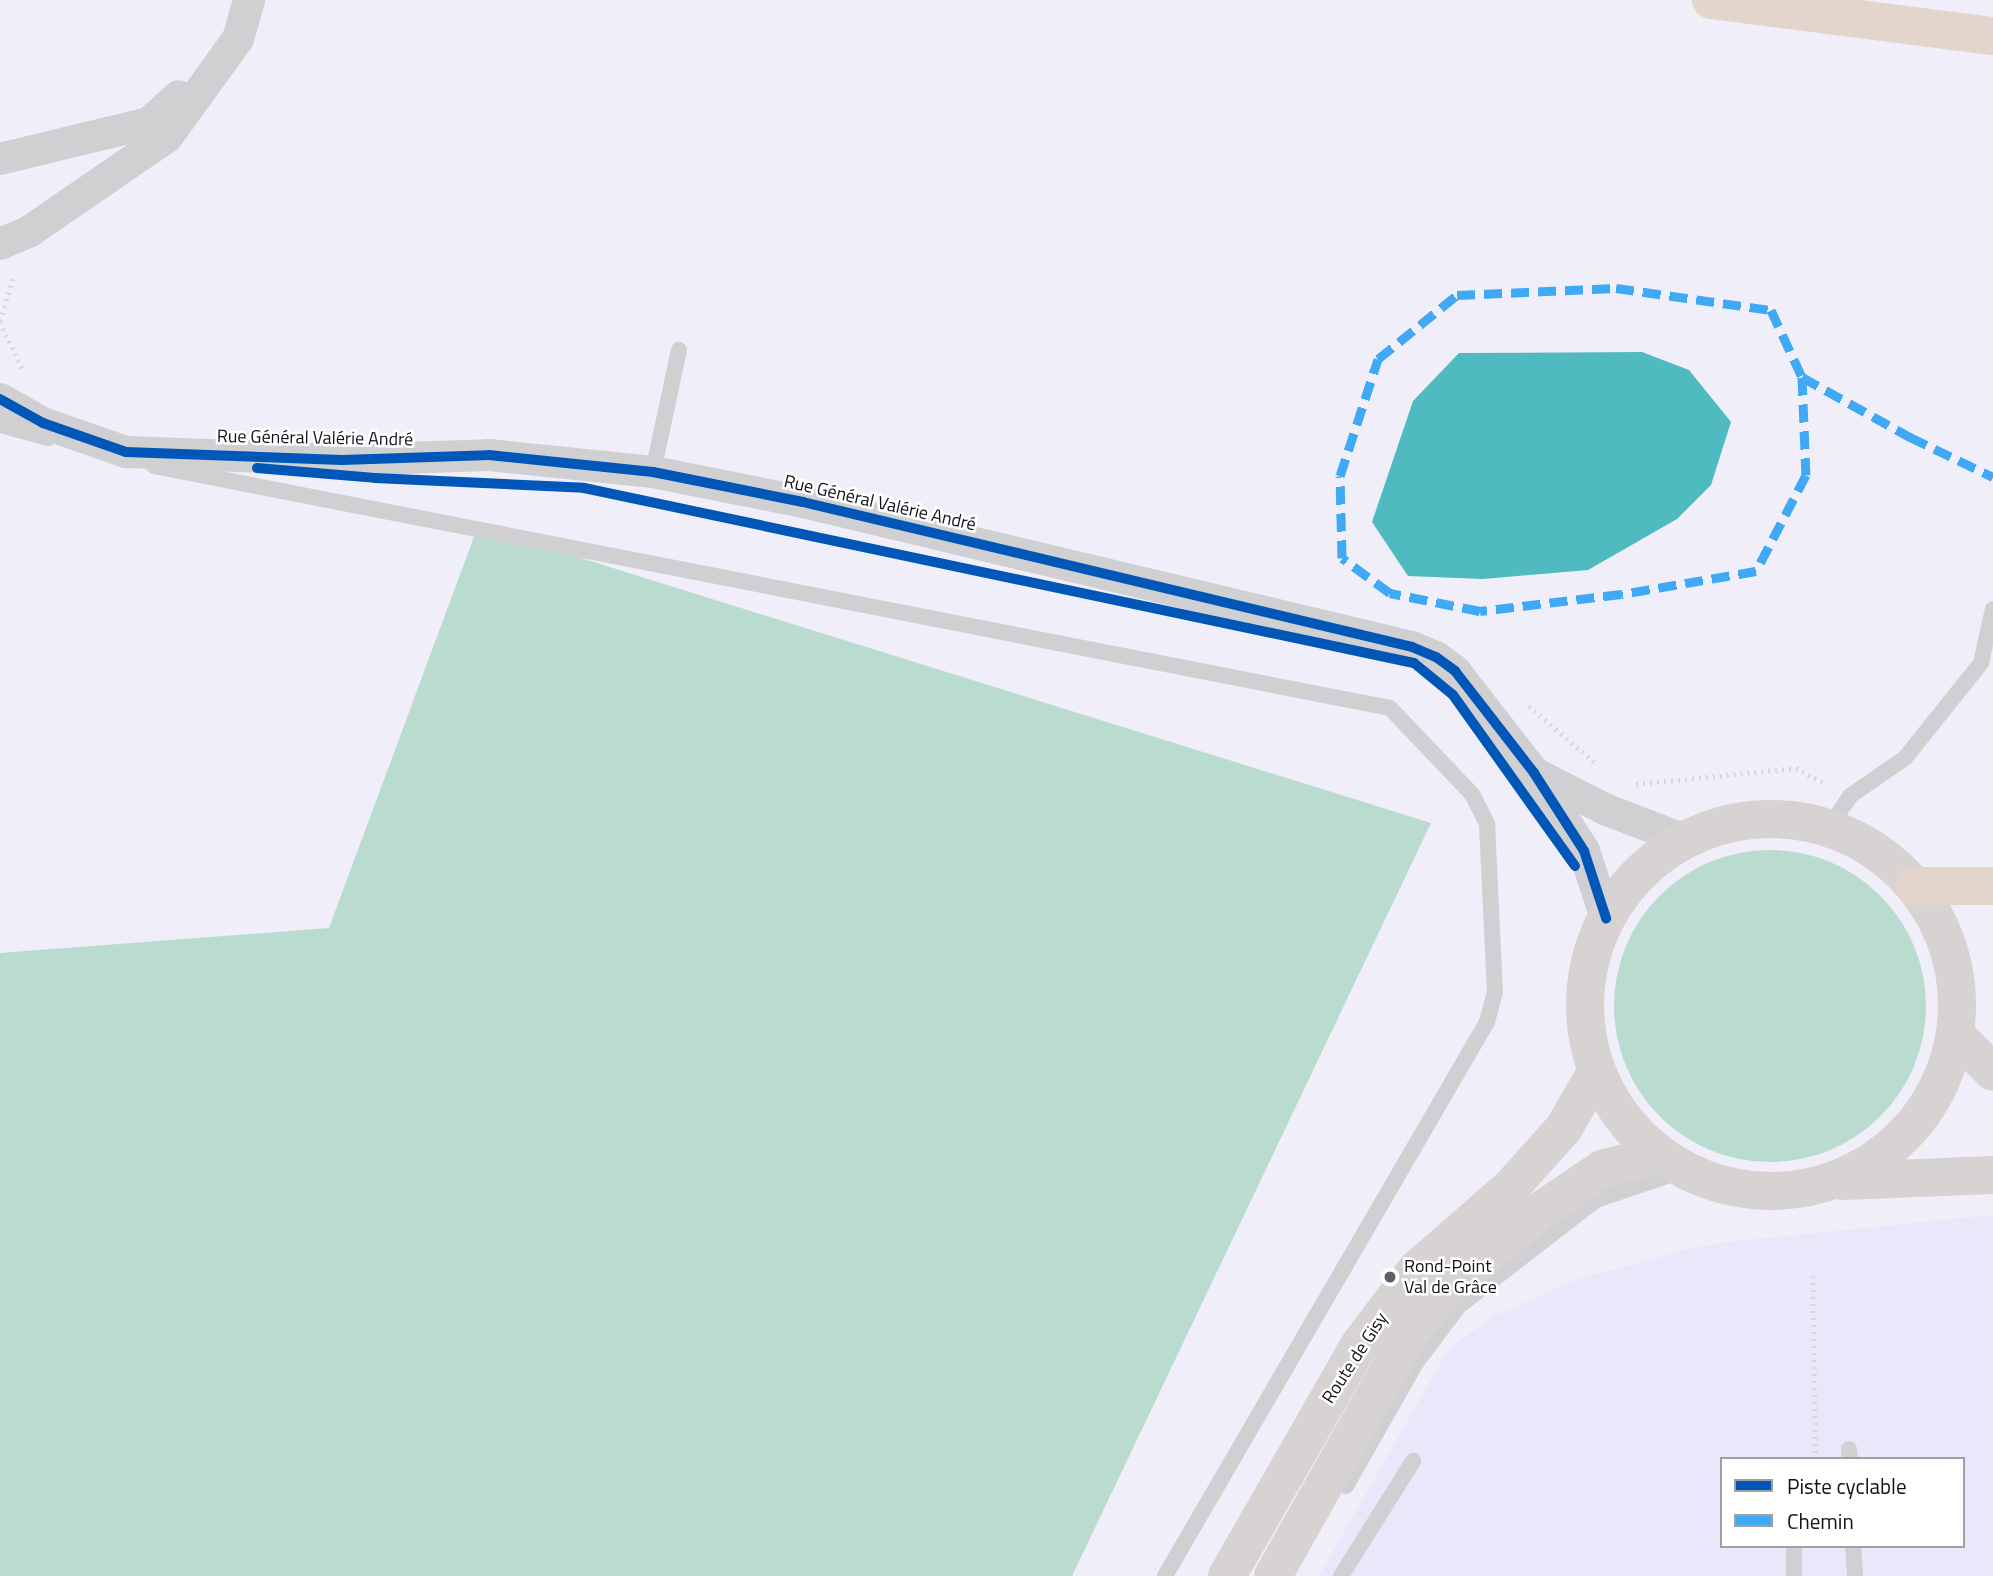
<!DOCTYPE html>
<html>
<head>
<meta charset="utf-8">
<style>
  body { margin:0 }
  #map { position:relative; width:1993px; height:1576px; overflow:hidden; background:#f0eef8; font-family:"Titillium Web",sans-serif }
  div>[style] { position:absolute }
  .built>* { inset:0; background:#ebe7fb }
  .green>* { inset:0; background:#badbd0 }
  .round { border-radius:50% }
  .water>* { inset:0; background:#4fbabf }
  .path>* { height:4.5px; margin-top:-2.25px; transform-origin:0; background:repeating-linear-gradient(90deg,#d8d8da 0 2px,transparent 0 7px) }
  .lane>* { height:16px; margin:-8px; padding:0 8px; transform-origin:8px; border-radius:8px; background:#d0cfd2 }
  .street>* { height:32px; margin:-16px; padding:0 16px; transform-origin:16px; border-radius:16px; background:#d0cfd2 }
  .secondary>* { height:38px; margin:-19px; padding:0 19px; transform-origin:19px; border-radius:19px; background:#d6d3d2 }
  .secondary>.ring { margin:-19px; padding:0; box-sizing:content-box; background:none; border:38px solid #d6d3d2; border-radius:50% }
  .highway>* { height:38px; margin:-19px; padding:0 19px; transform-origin:19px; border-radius:19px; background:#e3d4cc }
  .quiet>* { height:9px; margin-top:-4.5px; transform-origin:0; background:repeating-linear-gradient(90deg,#3fa9f5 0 18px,transparent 0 27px) }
  .cycleway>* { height:10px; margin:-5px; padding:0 5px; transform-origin:5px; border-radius:5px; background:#0057b8 }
  .dots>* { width:19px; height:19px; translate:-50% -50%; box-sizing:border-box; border:4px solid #fff; border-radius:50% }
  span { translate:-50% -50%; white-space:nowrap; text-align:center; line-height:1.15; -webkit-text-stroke:5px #fff; paint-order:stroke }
  .street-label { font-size:18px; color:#121119 }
  .poi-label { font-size:18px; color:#121119 }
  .left { translate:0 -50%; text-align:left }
  .legend { position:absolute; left:1720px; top:1457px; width:245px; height:91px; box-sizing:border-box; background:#fff; border:2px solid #a0a0a3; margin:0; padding:9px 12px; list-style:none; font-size:21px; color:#121119 }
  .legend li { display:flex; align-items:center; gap:14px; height:35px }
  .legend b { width:35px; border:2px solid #a0a0a3 }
</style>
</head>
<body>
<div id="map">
  <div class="built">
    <div style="clip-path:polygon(evenodd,1993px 1215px,1993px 1576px,1319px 1576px,1444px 1357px,1454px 1344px,1491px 1318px,1572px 1281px,1689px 1249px,1727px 1242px,1993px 1215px,1722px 1459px,1963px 1459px,1963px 1546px,1722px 1546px,1722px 1459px)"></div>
  </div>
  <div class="green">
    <div style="clip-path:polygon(478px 526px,1431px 823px,1072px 1576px,0 1576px,0 953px,329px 928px)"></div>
    <div class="round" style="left:1614px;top:850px;width:312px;height:312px"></div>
  </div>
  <div class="water">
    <div style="clip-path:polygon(1642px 352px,1689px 370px,1731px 422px,1711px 485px,1677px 519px,1588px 570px,1483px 579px,1408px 576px,1372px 522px,1413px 401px,1459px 353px)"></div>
  </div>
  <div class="path">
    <div style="left:0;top:321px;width:48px;rotate:-73.1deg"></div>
    <div style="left:0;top:322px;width:55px;rotate:64.4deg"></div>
    <div style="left:1529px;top:706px;width:86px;rotate:40.7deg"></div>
    <div style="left:1636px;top:784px;width:161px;rotate:-5.7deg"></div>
    <div style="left:1796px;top:768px;width:34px;rotate:28deg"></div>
    <div style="left:1813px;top:1276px;width:183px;rotate:89.1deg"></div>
  </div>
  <div class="lane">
    <div style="left:0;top:425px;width:50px;rotate:15.2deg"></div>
    <div style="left:154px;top:466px;width:1259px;rotate:11.08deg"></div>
    <div style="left:1390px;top:708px;width:119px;rotate:46.4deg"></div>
    <div style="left:1472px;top:794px;width:34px;rotate:63deg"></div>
    <div style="left:1487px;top:824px;width:168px;rotate:87.3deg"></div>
    <div style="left:1495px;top:992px;width:31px;rotate:105deg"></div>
    <div style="left:1487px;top:1022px;width:641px;rotate:120.17deg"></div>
    <div style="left:653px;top:472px;width:125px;rotate:-78deg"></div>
    <div style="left:1828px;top:829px;width:40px;rotate:-56deg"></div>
    <div style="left:1850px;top:796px;width:67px;rotate:-34.6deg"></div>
    <div style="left:1905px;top:758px;width:122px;rotate:-51.3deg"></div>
    <div style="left:1981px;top:663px;width:55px;rotate:-77.5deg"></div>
    <div style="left:1849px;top:1449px;width:10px;rotate:84deg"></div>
    <div style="left:1346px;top:1486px;width:142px;rotate:-60.4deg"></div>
    <div style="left:1416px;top:1363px;width:71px;rotate:-53deg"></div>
    <div style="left:1459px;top:1306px;width:173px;rotate:-37.7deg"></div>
    <div style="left:1596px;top:1200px;width:94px;rotate:-18.6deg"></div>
    <div style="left:1794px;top:1546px;width:30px;rotate:90deg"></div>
    <div style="left:1853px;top:1546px;width:30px;rotate:86deg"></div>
    <div style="left:1341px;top:1576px;width:136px;rotate:-57.9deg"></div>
  </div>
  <div class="street">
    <div style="left:0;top:159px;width:153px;rotate:-13.6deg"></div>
    <div style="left:149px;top:123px;width:40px;rotate:-42deg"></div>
    <div style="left:0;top:244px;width:33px;rotate:-23deg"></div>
    <div style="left:30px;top:231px;width:166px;rotate:-34.5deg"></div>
    <div style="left:167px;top:137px;width:121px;rotate:-54.1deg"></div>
    <div style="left:238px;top:39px;width:41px;rotate:-74.2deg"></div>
    <div style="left:0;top:399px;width:49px;rotate:29.2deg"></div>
    <div style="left:43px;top:423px;width:88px;rotate:19.3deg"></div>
    <div style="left:126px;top:452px;width:216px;rotate:2.1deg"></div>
    <div style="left:342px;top:460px;width:147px;rotate:-1.9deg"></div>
    <div style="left:489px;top:455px;width:165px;rotate:5.9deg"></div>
    <div style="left:653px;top:472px;width:153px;rotate:11.3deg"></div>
    <div style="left:803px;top:502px;width:626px;rotate:13.39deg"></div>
    <div style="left:1412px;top:647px;width:26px;rotate:23deg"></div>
    <div style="left:1436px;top:657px;width:24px;rotate:36deg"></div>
    <div style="left:1455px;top:671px;width:129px;rotate:52.2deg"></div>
    <div style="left:1534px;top:773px;width:93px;rotate:57.3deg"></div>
    <div style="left:1584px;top:851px;width:71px;rotate:71.8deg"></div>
    <div style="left:1536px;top:774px;width:80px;rotate:26.9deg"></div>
    <div style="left:1607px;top:810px;width:84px;rotate:21deg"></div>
  </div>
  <div class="secondary">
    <div class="ring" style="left:1585px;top:819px;width:334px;height:334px"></div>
    <div style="left:1956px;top:1035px;width:52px;rotate:45deg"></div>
    <div style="left:1843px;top:1181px;width:150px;rotate:-2.3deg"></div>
    <div style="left:1227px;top:1576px;width:267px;rotate:-60.2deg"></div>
    <div style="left:1360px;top:1344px;width:94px;rotate:-52.8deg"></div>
    <div style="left:1417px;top:1269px;width:125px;rotate:-41.1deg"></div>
    <div style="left:1511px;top:1187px;width:79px;rotate:-48.1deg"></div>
    <div style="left:1564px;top:1128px;width:64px;rotate:-60.3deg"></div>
    <div style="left:1273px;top:1576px;width:277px;rotate:-60.6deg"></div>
    <div style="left:1409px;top:1335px;width:43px;rotate:-51.5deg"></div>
    <div style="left:1436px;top:1301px;width:45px;rotate:-43.2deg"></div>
    <div style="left:1469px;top:1270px;width:96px;rotate:-39.5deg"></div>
    <div style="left:1543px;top:1209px;width:71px;rotate:-34.1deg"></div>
    <div style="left:1602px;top:1169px;width:59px;rotate:-14.7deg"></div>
  </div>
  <div class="highway">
    <div style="left:1711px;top:0;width:284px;rotate:7.3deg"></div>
    <div style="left:1914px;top:886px;width:79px"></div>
  </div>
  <div class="quiet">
    <div style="left:1802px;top:377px;width:98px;rotate:87.7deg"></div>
    <div style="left:1806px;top:475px;width:108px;rotate:117.5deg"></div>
    <div style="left:1756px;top:571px;width:137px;rotate:170.3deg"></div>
    <div style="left:1621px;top:594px;width:142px;rotate:173.1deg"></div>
    <div style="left:1480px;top:611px;width:92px;rotate:-168.7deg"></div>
    <div style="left:1390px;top:593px;width:59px;rotate:-143.9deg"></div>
    <div style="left:1342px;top:558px;width:82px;rotate:-91.4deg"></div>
    <div style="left:1340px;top:476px;width:123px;rotate:-72deg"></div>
    <div style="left:1378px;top:359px;width:102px;rotate:-39deg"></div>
    <div style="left:1457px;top:295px;width:159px;rotate:-2.5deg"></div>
    <div style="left:1616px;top:288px;width:157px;rotate:8.1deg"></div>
    <div style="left:1771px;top:310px;width:74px;rotate:65.2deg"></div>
    <div style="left:1802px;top:377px;width:124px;rotate:29.1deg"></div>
    <div style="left:1910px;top:437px;width:92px;rotate:25.7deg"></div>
  </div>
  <div class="cycleway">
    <div style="left:0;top:399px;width:49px;rotate:29.2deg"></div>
    <div style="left:43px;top:423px;width:88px;rotate:19.3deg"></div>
    <div style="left:126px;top:452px;width:216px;rotate:2.1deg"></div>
    <div style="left:342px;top:460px;width:147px;rotate:-1.9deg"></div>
    <div style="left:489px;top:455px;width:165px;rotate:5.9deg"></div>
    <div style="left:653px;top:472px;width:153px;rotate:11.3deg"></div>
    <div style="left:803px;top:502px;width:626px;rotate:13.39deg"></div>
    <div style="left:1412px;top:647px;width:26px;rotate:23deg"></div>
    <div style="left:1436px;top:657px;width:24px;rotate:36deg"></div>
    <div style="left:1455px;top:671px;width:129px;rotate:52.2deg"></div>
    <div style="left:1534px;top:773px;width:93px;rotate:57.3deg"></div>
    <div style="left:1584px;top:851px;width:71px;rotate:71.8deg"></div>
    <div style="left:257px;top:468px;width:118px;rotate:4.8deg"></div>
    <div style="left:375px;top:478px;width:209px;rotate:2.7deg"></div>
    <div style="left:584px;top:488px;width:848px;rotate:11.91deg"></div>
    <div style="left:1414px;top:663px;width:50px;rotate:39.4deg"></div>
    <div style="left:1453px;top:695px;width:210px;rotate:54.5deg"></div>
  </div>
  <div class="dots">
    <div style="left:1390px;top:1277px;background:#605e67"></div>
  </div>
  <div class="street-label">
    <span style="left:315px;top:438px;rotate:1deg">Rue Général Valérie André</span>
    <span style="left:880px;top:503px;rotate:13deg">Rue Général Valérie André</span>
    <span style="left:1355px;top:1358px;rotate:-57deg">Route de Gisy</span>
  </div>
  <div class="poi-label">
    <span class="left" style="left:1404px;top:1277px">Rond-Point<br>Val de Grâce</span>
  </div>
  <ul class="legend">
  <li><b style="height:9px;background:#0057b8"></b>Piste cyclable</li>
  <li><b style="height:9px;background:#3fa9f5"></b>Chemin</li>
  </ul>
</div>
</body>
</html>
